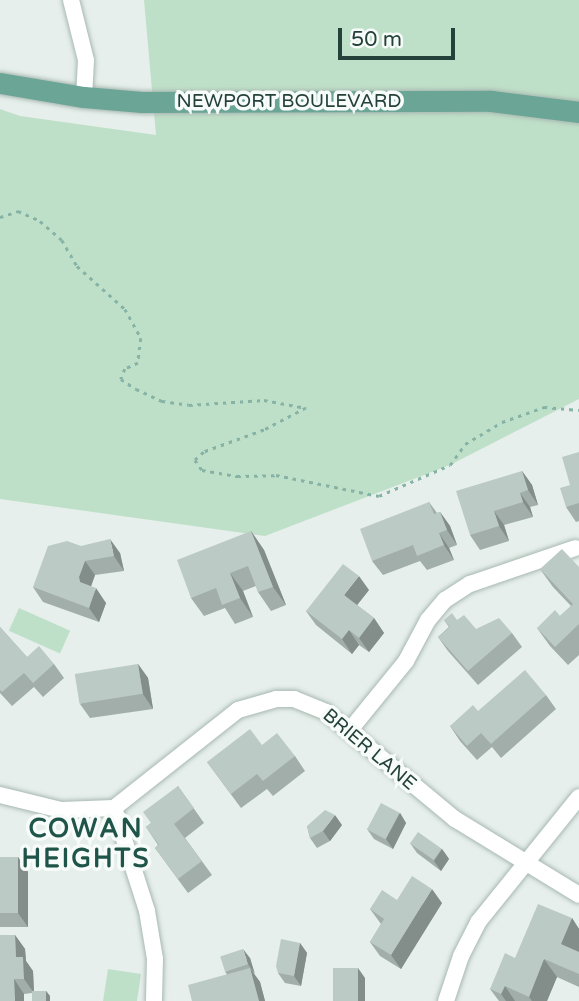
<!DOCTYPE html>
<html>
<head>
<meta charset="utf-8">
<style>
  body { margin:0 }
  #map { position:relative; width:579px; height:1001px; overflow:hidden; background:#e6efeb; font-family:"Varela Round",sans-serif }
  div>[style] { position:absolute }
  .green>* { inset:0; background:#bfe0c8; transform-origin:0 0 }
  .path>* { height:2.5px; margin-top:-1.25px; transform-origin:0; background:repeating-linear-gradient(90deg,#86b3a5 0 3.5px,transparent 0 8.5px) }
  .roads { filter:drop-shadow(0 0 2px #a8b8b2) drop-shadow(0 0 2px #a8b8b2) }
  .minor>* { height:16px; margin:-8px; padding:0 8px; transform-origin:8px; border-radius:8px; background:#fff }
  .major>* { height:21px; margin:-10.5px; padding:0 10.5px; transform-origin:10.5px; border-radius:10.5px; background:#6aa596 }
  .wall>* { inset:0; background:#a1aea9 }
  .shaded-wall>* { inset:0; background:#838d89 }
  .building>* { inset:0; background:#bbcac4; transform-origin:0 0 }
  span { translate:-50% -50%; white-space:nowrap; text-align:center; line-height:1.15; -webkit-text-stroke:7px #f7fbf9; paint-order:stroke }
  .street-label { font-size:19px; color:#24423a }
  .district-label { font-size:26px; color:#1f5548; font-weight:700; letter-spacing:2px }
  .scale { position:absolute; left:338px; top:28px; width:117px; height:32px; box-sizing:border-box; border:4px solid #24423a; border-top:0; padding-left:9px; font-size:21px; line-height:24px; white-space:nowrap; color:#24423a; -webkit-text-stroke:5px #f7fbf9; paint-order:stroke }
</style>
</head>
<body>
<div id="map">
  <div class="green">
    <div style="clip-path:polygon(144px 0,579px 0,579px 399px,450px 465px,265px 536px,0 499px,0 109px,20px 116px,156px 135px)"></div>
    <div style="left:19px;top:608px;width:56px;height:25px;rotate:24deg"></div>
    <div style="clip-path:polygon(108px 969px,141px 974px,137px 1001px,103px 1001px)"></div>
  </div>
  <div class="path">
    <div style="left:0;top:217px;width:19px;rotate:-18deg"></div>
    <div style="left:18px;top:211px;width:24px;rotate:24deg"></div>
    <div style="left:40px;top:221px;width:29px;rotate:41deg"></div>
    <div style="left:62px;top:240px;width:30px;rotate:60deg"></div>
    <div style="left:77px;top:266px;width:64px;rotate:41.9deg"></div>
    <div style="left:125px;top:309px;width:33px;rotate:61deg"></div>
    <div style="left:141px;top:338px;width:25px;rotate:97deg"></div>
    <div style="left:138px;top:363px;width:14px;rotate:155deg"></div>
    <div style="left:125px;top:369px;width:11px;rotate:112deg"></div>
    <div style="left:121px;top:379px;width:18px;rotate:34deg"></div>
    <div style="left:136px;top:389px;width:29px;rotate:25deg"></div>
    <div style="left:162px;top:401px;width:27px;rotate:8deg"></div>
    <div style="left:189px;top:405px;width:75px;rotate:-3.8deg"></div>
    <div style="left:264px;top:400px;width:43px;rotate:10.8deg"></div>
    <div style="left:306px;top:408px;width:47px;rotate:152.4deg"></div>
    <div style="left:264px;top:430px;width:64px;rotate:159.9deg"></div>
    <div style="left:204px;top:452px;width:12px;rotate:138deg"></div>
    <div style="left:195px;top:460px;width:12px;rotate:55deg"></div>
    <div style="left:202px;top:470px;width:36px;rotate:10deg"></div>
    <div style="left:237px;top:476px;width:39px;rotate:-1deg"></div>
    <div style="left:276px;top:475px;width:105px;rotate:11.5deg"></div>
    <div style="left:379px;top:496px;width:77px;rotate:-23.6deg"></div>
    <div style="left:450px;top:465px;width:26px;rotate:-54deg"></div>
    <div style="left:465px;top:444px;width:43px;rotate:-30.7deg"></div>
    <div style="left:502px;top:422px;width:45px;rotate:-19.7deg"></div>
    <div style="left:544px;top:407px;width:35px;rotate:5deg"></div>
  </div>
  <div class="roads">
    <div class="minor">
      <div style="left:71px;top:0;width:62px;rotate:76deg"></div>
      <div style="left:86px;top:60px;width:37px;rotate:93deg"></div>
      <div style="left:350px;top:730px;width:89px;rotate:-50.9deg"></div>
      <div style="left:406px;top:661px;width:47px;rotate:-61.8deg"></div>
      <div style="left:428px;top:620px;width:26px;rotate:-50deg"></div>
      <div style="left:445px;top:600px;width:30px;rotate:-33deg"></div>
      <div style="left:470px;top:584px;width:111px;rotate:-18.9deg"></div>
      <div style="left:0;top:795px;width:63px;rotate:13.8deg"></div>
      <div style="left:61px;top:810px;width:53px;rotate:-2.2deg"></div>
      <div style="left:114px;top:808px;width:158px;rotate:-38.3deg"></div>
      <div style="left:238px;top:710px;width:40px;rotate:-16deg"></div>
      <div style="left:276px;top:699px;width:18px"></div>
      <div style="left:294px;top:699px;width:35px;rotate:22deg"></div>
      <div style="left:326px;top:712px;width:168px;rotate:39.7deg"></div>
      <div style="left:455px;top:819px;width:145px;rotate:31.5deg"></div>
      <div style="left:114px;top:808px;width:108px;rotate:72.2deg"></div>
      <div style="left:147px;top:911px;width:49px;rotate:80.5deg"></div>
      <div style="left:155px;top:959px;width:42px;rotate:91.4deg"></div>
      <div style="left:446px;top:1001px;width:47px;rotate:-71.6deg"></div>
      <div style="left:461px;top:956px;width:39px;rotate:-63deg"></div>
      <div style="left:479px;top:921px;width:159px;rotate:-51.1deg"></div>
    </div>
    <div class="major">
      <div style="left:0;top:83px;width:85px;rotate:9.5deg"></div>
      <div style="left:84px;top:97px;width:58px;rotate:4.9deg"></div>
      <div style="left:142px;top:102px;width:349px;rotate:-0.2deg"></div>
      <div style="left:491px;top:101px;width:89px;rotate:7.1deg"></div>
    </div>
  </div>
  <div class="wall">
    <div style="clip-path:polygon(579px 452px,579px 521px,576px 522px,566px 507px,570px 485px)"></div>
    <div style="clip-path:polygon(522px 471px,532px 485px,538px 505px,530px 507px,533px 517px,504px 525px,509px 541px,480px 550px,470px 535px)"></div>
    <div style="clip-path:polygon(429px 502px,437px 513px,440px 512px,450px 526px,457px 545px,449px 548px,454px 560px,427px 570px,420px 561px,383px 575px,372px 561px)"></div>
    <div style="clip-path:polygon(251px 531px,264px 550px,286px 605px,271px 611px,258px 592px,256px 586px,243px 591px,253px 617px,235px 624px,225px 608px,204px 616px,191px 598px)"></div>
    <div style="clip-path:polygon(81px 546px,120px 553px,124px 571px,95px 575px,91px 586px,106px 603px,99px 622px,43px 602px,33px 587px)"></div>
    <div style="clip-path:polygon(579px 567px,579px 655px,568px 665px,550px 646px,537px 628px,560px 616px,571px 606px,553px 587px,540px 569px)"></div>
    <div style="clip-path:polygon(369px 590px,357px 605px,374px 618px,384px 633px,369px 652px,359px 645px,352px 654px,316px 625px,306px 611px)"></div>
    <div style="clip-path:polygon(444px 620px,457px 620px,476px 629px,512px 633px,522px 647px,478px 685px,448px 651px,438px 637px,449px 627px)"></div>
    <div style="clip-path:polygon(0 627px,27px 657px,54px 664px,64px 678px,43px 697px,34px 687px,12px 706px,0 693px)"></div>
    <div style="clip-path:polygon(138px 664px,148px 678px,153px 709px,90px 718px,80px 704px)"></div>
    <div style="clip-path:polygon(546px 695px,556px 709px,501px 758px,492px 747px,477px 760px,460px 741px,450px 726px,478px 711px)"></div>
    <div style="clip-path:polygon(262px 745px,295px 756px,305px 771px,273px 796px,267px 789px,241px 808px,207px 762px)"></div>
    <div style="clip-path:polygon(178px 786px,204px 823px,185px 838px,212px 875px,188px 893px,155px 848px,158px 845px,146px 827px,151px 823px)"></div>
    <div style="clip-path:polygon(400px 813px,406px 823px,393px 849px,374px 839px,367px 829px)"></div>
    <div style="clip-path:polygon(342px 825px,330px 841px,317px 848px,310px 838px,307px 826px)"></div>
    <div style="clip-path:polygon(410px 843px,442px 849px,449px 859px,441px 871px,417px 853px)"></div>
    <div style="clip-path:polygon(18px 857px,28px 872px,28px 927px,0 927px,0 858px)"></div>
    <div style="clip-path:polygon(442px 903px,401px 969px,380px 956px,370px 942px,381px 924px,370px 909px)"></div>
    <div style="clip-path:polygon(572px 918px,579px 929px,579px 987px,557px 977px,547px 1001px,499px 1001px,490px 989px,515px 958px)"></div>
    <div style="clip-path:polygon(15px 935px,25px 949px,26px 961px,33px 971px,34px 991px,46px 991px,50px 996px,50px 1001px,32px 1001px,32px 993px,24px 994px,0 1001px)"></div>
    <div style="clip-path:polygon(300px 943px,307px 953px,301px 986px,285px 983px,278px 973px)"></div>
    <div style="clip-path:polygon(250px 958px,254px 974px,260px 982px,265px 1001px,192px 1001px,227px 974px,225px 972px)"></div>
  </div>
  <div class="shaded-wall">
    <div style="clip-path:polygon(522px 471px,532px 485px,538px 505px,528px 490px)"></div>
    <div style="clip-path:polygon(520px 493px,530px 507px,533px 517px,523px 502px)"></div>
    <div style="clip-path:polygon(494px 511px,504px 525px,509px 541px,499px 526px)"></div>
    <div style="clip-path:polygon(440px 512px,450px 526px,457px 545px,447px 530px)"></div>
    <div style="clip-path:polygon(251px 531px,264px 550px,286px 605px,273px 587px)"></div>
    <div style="clip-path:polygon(439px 533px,449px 548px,454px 560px,444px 545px)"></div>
    <div style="clip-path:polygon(110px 539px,120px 553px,124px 571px,114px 556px)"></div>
    <div style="clip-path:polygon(85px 561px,95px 575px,89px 592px,80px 582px,79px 577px)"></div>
    <div style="clip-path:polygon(230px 573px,243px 591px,253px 617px,240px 598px)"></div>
    <div style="clip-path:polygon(359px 576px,369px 590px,354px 609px,344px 595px)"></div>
    <div style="clip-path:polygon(96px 588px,106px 603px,99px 622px,89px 608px)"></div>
    <div style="clip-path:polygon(374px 618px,384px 633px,369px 652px,359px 638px)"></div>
    <div style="clip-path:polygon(349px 630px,359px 645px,352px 654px,342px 639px)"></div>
    <div style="clip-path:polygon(138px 664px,148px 678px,153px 709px,143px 694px)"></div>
    <div style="clip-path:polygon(400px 813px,406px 823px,393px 849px,386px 839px)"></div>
    <div style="clip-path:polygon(335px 815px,342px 825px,330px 841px,323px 831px)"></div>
    <div style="clip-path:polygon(442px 849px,449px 859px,441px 871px,434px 861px)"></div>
    <div style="clip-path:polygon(18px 857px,28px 872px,28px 927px,18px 913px)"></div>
    <div style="clip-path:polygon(432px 889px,442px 903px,401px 969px,391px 955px)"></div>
    <div style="clip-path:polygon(572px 918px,579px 929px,579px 951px,574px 963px,561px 944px)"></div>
    <div style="clip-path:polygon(15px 935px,25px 949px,26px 961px,33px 971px,34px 993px,24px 979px,16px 957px)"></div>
    <div style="clip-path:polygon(300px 943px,307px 953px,301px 986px,294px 976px)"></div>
    <div style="clip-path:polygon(243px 949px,250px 958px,255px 974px,248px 964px)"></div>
    <div style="clip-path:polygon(544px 959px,557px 977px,547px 1001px,532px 1001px,529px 997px)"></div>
    <div style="clip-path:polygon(250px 968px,260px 982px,265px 1001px,259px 1001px)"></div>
    <div style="clip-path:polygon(358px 968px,365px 978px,365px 1001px,358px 1001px)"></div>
    <div style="clip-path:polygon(14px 979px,24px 994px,24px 1001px,15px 1001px)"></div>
    <div style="clip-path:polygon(505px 986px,515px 1001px,506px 1001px,501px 994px)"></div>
    <div style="clip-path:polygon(46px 991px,50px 996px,50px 1001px,46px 1001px)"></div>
  </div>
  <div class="building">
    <div style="clip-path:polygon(579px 452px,579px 503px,566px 507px,560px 488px,570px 485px,562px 457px)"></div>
    <div style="clip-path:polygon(522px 471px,528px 490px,520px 493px,523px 502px,494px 511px,499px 526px,470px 535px,456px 491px)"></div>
    <div style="clip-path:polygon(429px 502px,434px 514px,440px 512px,447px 530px,439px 533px,444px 545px,417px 556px,413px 545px,372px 561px,360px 529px)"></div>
    <div style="clip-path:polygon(251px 531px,273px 587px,258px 592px,248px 566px,230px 573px,240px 598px,222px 605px,216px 588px,191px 598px,177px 560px)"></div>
    <div style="clip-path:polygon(110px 539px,114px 556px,85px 561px,79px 577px,80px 582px,96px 588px,89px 608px,33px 587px,48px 546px,67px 541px,81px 546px)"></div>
    <div style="clip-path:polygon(562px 549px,579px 567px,579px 624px,555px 647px,537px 628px,555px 610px,560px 616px,573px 604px,540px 569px)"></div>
    <div style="clip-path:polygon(343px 564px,359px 576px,344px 595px,374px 618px,359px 638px,349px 630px,342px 639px,306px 611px)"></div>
    <div style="clip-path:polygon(452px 613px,457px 620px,464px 615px,476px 629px,499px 618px,512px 633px,468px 671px,438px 637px,450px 627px,444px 620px)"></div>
    <div style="clip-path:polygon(0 627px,27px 657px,39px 646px,54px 664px,33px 683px,24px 673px,2px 692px,0 690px)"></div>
    <div style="left:138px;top:664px;width:30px;height:64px;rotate:81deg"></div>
    <div style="clip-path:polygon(525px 670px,546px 695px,491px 744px,481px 733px,467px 746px,450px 726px,473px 705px,478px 711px)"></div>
    <div style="clip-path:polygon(250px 729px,262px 745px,277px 733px,295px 756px,263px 781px,257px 774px,231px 794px,207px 762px)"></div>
    <div style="clip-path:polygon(178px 786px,194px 808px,174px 824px,202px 861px,178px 879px,155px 848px,159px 845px,146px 827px,151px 823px,143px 812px)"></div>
    <div style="left:381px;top:803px;width:21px;height:30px;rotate:28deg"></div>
    <div style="clip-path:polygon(325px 810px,335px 815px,323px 831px,310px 838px,307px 826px)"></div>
    <div style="left:418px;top:832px;width:29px;height:14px;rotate:35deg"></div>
    <div style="left:18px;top:857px;width:56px;height:18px;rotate:90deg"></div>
    <div style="clip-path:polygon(412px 876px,432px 889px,391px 955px,370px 942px,384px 919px,370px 909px,382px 890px,397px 900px)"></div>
    <div style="clip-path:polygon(538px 904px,572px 918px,561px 944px,579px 952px,579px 974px,544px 959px,529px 997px,505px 986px,501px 994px,490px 989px,505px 953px,515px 958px)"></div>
    <div style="clip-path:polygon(0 935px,15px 935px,16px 957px,23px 957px,24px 979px,14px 979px,15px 1001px,0 1001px)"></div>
    <div style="clip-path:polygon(281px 939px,300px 943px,294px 976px,278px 973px,276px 966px)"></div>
    <div style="left:243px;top:949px;width:16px;height:24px;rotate:72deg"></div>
    <div style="clip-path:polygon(250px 968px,259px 1001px,192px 1001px,188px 985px)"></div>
    <div style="left:333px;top:968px;width:25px;height:33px"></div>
    <div style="left:32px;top:991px;width:14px;height:10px"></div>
  </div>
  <div class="street-label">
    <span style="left:289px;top:102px">NEWPORT BOULEVARD</span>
    <span style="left:369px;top:750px;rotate:40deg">BRIER LANE</span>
  </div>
  <div class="district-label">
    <span style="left:86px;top:844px">COWAN<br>HEIGHTS</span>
  </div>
  <div class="scale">50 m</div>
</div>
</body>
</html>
